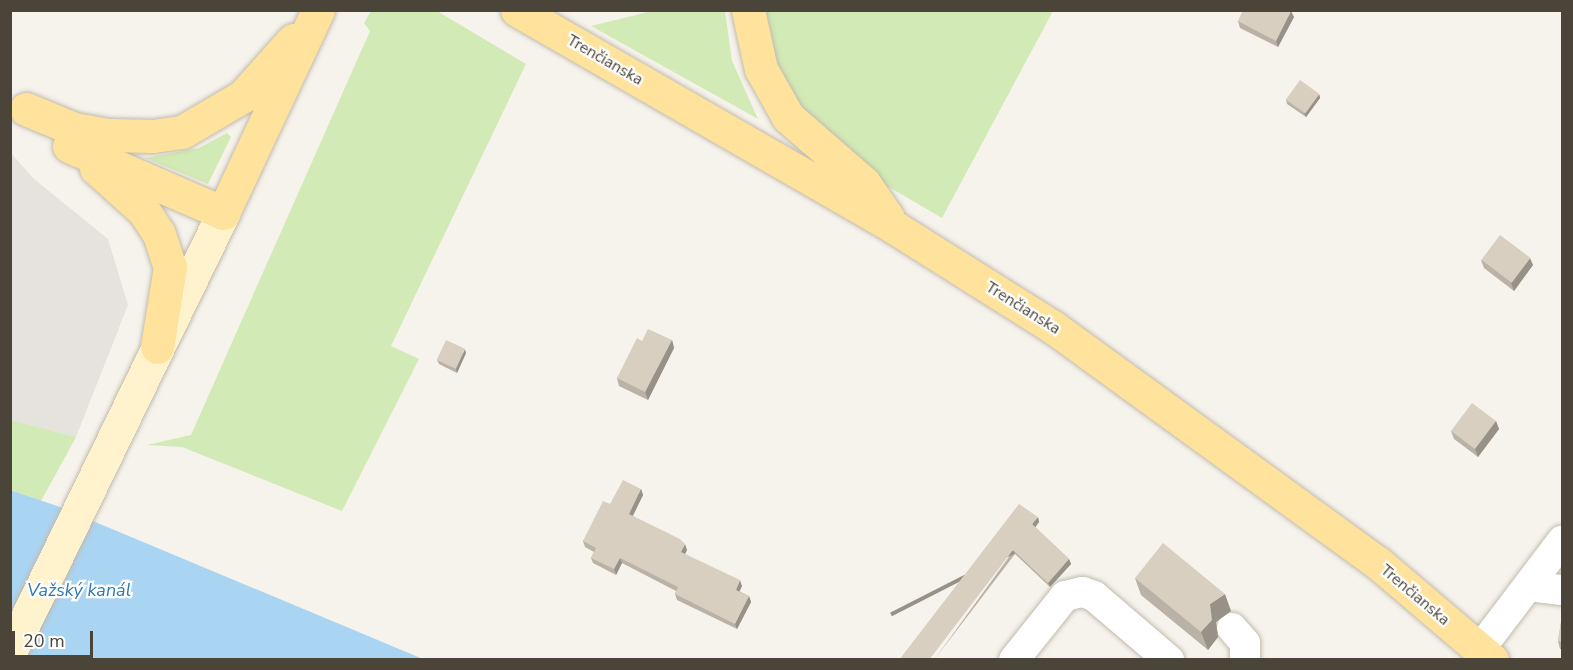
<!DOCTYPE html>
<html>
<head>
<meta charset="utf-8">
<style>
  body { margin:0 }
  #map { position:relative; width:1573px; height:670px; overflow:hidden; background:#f6f3ec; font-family:"Nunito Sans",sans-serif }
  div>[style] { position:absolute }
  .industrial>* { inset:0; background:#e6e2dd }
  .green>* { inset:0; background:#d2eab5 }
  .water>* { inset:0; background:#a9d4f2 }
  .roads { filter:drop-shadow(0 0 2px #c2bbae) drop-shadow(0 0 2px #c2bbae) }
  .street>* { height:30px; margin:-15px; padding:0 15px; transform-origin:15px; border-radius:15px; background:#fff }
  .secondary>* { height:33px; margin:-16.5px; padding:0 16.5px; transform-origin:16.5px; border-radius:16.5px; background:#fff3cd }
  .primary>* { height:33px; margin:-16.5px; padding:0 16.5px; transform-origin:16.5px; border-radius:16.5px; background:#ffe39c }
  .wall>* { inset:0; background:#bab2a6 }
  .shaded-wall>* { inset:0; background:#979187; transform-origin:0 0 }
  .building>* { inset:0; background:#d8cfc1; transform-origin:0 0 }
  span { translate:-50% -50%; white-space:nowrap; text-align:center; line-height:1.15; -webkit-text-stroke:4.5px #fff; paint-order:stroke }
  .street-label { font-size:16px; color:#4b4439 }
  .water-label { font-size:18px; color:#2e7ab2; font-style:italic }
  .frame { position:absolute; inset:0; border:12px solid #4b4439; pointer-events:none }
  .scale { position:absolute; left:12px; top:631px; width:81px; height:27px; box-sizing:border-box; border:3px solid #4b4439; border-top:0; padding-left:8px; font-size:18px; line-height:21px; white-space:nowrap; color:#4b4439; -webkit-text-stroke:4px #fff; paint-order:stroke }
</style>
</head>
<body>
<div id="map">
  <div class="industrial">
    <div style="clip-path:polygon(10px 152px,34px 179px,108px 239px,128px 305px,76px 437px,11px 420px)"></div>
  </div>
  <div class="green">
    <div style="clip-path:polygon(371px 11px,437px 11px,526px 64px,391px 346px,419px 359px,342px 511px,182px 447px,147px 445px,191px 435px,370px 31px,364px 23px)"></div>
    <div style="clip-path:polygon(652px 11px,725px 11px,732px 61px,758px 119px,591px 26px)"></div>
    <div style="clip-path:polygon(755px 11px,1053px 11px,942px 218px,877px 180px,792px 109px)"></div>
    <div style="clip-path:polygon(227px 133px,231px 137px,208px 184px,145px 158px,199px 148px)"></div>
    <div style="clip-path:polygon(11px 420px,76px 437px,41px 501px,11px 490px)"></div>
  </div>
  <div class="water">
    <div style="clip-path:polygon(10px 490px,57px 506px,423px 659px,33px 659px,11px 648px)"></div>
  </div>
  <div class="roads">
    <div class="street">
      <div style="left:1529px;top:586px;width:33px;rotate:7deg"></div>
      <div style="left:1232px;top:628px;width:20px;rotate:49deg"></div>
      <div style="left:1245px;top:643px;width:17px;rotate:90deg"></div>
      <div style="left:1480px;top:649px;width:136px;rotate:-52.8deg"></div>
      <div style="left:1014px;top:660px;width:82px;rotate:-51.4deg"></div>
      <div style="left:1065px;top:596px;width:18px;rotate:-13deg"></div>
      <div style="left:1083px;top:592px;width:12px;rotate:20deg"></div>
      <div style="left:1094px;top:596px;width:99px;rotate:40.5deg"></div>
    </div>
    <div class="secondary">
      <div style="left:10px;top:652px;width:488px;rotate:-64.1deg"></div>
    </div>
    <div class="primary">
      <div style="left:517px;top:10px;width:435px;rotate:29.9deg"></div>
      <div style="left:894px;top:227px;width:188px;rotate:32.2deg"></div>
      <div style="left:1053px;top:327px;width:402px;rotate:36deg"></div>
      <div style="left:1378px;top:563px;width:150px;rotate:40.4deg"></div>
      <div style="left:748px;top:10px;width:60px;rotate:77.6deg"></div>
      <div style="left:761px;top:69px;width:55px;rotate:60.6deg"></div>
      <div style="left:788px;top:117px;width:101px;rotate:41deg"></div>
      <div style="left:864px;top:183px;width:42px;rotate:55.6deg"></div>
      <div style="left:26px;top:109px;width:52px;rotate:22.6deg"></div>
      <div style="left:74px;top:129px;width:36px;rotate:10deg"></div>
      <div style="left:109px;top:135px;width:44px;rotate:1.3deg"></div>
      <div style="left:153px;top:136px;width:29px;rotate:-8deg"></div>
      <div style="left:182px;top:132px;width:71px;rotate:-30.5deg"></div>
      <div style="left:243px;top:96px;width:75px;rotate:-48.2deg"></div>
      <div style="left:69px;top:146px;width:168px;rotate:23.5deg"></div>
      <div style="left:223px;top:213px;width:224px;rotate:-64.9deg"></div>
      <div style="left:96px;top:168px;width:64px;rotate:41.9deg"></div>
      <div style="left:144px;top:211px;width:27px;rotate:57deg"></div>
      <div style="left:159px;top:234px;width:35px;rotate:72deg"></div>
      <div style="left:170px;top:267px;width:81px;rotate:99.2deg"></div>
    </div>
  </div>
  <div class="wall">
    <div style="clip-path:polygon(1294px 17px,1278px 47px,1240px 28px,1238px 21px)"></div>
    <div style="clip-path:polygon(1319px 94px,1320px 98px,1306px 117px,1287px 104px,1286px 99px)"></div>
    <div style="clip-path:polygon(1481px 260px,1533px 265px,1514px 291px,1484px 268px)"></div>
    <div style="clip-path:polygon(672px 340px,674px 348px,648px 400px,619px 386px,617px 378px,642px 341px)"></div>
    <div style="clip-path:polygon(466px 353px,457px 373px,439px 364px,437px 360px)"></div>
    <div style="clip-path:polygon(1496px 421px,1499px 429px,1478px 457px,1454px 439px,1451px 431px)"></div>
    <div style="clip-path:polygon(641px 489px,643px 495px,633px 516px,687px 550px,685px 554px,742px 586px,739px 591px,749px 596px,751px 602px,737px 629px,677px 600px,675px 594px,676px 591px,622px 563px,616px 575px,593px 563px,591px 558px,594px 552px,585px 547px,583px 541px,610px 504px)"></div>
    <div style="clip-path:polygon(1038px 517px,1039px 522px,1035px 527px,1069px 559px,1071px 564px,1050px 587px,1015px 554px,934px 660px)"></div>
    <div style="clip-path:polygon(1135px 578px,1231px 611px,1216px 622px,1218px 637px,1208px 650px,1141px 595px)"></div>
    <div style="clip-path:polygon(1563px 610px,1563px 649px,1560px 649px,1558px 641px)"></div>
  </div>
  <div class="shaded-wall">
    <div style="clip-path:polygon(1291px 11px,1294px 17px,1278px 47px,1276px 41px)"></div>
    <div style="clip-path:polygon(1319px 94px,1320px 98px,1306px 117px,1304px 113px)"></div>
    <div style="clip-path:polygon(1530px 258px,1533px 265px,1514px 291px,1511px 283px)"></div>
    <div style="clip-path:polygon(672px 340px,674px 348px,648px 400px,645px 392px)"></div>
    <div style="clip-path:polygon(465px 349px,466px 353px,457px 373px,456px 369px)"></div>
    <div style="clip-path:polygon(1496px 421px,1499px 429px,1478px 457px,1475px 449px)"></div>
    <div style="clip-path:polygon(641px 489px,643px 495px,631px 519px,629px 514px)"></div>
    <div style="clip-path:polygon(1038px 517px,1039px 522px,1034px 529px,1032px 524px)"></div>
    <div style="clip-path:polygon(685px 544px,687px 550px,683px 558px,681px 552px)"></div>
    <div style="left:1013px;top:550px;width:4px;height:138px;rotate:63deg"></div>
    <div style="clip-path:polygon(620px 558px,622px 563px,616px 575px,614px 569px)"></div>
    <div style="clip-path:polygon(1069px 559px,1071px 564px,1050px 587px,1048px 583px)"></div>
    <div style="clip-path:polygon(740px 580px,742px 586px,738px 595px,736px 590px)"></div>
    <div style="clip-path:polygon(1225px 594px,1231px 611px,1216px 622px,1218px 637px,1208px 650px,1201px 632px,1210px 604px)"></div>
    <div style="clip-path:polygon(749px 596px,751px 602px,737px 629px,735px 624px)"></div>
  </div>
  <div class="building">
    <div style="clip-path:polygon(1243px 10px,1291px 10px,1291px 11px,1276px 41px,1238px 21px)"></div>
    <div style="left:1300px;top:80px;width:24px;height:24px;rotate:36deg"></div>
    <div style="left:1500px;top:235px;width:38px;height:31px;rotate:37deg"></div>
    <div style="clip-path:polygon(648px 329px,672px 340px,645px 392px,617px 378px,637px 338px,642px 341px)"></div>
    <div style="left:446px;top:340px;width:21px;height:22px;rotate:25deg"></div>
    <div style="left:1472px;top:403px;width:30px;height:35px;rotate:37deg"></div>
    <div style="clip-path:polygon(623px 480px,641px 489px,629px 514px,680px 539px,685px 544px,681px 552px,740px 580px,736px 590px,749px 596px,735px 624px,675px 594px,678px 587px,620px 558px,614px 569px,591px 558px,596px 548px,583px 541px,603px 501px,610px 504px)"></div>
    <div style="clip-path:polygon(1019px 504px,1038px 517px,1032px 524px,1069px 559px,1048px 583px,1013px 550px,929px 660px,899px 660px)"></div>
    <div style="clip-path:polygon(1163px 543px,1225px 594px,1210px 604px,1212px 620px,1201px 632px,1135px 578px)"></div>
    <div style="clip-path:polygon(1563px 610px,1563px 642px,1558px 641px)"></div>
  </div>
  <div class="street-label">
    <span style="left:605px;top:60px;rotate:30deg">Trenčianska</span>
    <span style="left:1023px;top:308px;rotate:32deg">Trenčianska</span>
    <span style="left:1415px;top:595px;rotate:40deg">Trenčianska</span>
  </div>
  <div class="water-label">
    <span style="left:79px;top:590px">Važský kanál</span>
  </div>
  <div class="frame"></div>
  <div class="scale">20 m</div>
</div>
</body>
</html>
